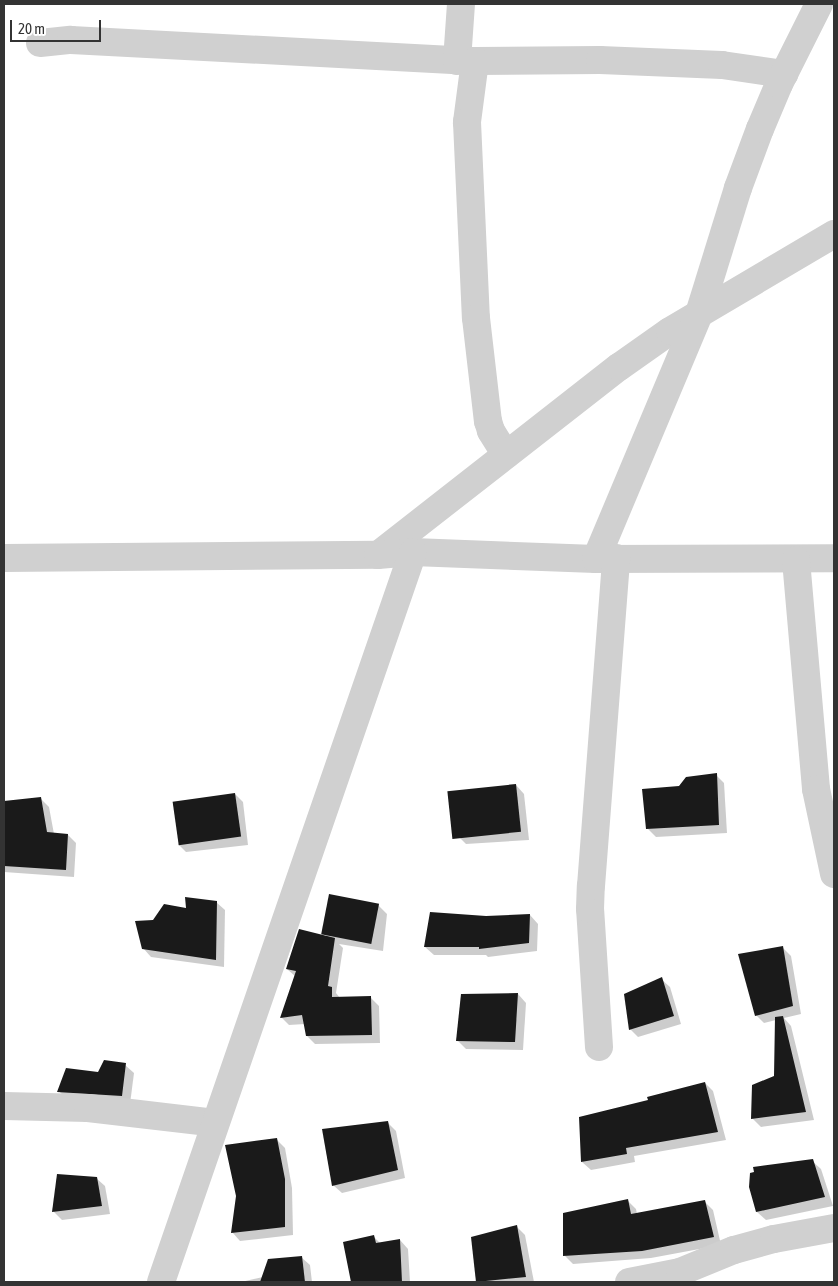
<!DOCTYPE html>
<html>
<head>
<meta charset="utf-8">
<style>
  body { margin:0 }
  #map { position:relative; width:838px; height:1286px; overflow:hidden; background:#fff; font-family:"Asap Condensed",sans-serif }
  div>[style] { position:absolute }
  .shadow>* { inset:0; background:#0003 }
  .building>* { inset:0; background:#1a1a1a; transform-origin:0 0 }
  .street>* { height:28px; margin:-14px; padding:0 14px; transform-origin:14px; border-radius:14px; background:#d0d0d0 }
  span { translate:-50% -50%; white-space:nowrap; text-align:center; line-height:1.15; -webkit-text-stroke:5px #fff; paint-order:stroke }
  .frame { position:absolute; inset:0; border:5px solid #333; pointer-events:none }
  .scale { position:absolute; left:10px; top:20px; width:91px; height:22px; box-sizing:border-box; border:2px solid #333; border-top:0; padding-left:6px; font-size:15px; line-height:18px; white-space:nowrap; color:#333; -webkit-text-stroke:4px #fff; paint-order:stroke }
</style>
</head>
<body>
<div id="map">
  <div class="shadow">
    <div style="clip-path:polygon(716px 775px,724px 783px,727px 833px,656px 837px,647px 828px,679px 787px)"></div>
    <div style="clip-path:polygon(516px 785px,524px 794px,529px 840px,466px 844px,457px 835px)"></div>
    <div style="clip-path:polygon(235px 794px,243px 802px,248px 845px,186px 852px,178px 844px)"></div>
    <div style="clip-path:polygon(41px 799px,49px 807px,54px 834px,68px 835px,76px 843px,74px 877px,4px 872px,4px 802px)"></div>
    <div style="clip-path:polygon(216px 902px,225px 910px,224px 967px,151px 957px,143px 948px,154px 921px)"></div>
    <div style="clip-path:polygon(378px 905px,387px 914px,383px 951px,339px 944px,343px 948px,336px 993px,340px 998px,370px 997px,379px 1006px,380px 1043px,315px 1044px,307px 1036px,305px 1024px,289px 1025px,281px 1017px,296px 977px,287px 969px,328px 938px,325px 934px)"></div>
    <div style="clip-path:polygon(530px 915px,538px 924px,537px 951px,488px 957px,486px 955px,434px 955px,425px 947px,486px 917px)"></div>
    <div style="clip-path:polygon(783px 948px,791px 956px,801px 1014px,784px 1018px,791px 1026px,814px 1120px,761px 1127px,752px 1118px,775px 1077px,776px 1020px,764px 1023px,756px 1015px)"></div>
    <div style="clip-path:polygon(661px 979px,670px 987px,681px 1024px,638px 1037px,630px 1029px)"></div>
    <div style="clip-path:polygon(518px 994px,526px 1003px,523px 1050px,466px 1049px,458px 1041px)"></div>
    <div style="clip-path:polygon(125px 1065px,134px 1073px,130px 1104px,67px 1100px,59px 1091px)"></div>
    <div style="clip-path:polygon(705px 1083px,713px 1091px,726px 1140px,634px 1156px,635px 1162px,591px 1170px,582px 1162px,649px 1101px)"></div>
    <div style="clip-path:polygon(387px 1122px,396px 1131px,405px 1178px,342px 1193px,333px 1185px)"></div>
    <div style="clip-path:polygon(276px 1139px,285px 1148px,292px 1188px,293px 1235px,240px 1241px,232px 1232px)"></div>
    <div style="clip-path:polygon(812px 1161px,821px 1169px,833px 1206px,766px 1220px,757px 1212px,751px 1187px)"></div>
    <div style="clip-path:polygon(58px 1175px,96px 1178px,105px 1186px,110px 1214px,62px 1220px,54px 1212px)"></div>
    <div style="clip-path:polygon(627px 1200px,636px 1209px,637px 1214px,704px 1201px,713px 1210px,721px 1245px,651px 1258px,573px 1264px,565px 1256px)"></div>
    <div style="clip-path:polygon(517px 1227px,525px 1235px,534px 1282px,477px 1282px,473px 1238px)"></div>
    <div style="clip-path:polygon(374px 1237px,380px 1243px,400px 1240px,408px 1249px,410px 1282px,353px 1282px,344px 1243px)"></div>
    <div style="clip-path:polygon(301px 1257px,310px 1265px,312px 1282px,241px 1282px,263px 1277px)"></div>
  </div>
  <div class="building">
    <div style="clip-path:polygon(717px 773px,719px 825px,646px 829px,642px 789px,679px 786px,686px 777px)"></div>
    <div style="left:516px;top:784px;width:48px;height:69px;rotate:84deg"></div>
    <div style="left:235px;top:793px;width:44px;height:63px;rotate:82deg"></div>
    <div style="clip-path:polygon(41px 797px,47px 832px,68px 834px,66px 870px,4px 866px,4px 801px)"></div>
    <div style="left:329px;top:894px;width:51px;height:41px;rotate:11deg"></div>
    <div style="clip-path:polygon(185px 897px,217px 901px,216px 960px,142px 949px,135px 921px,153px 920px,164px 904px,186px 908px)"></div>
    <div style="clip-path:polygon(430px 912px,486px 916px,530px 914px,529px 943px,479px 949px,479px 947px,424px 947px)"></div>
    <div style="clip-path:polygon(299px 929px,335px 938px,328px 986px,332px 987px,332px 997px,371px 996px,372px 1035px,306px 1036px,302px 1015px,280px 1018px,296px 971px,286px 969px)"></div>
    <div style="clip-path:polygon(783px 946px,793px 1006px,755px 1016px,738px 954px)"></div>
    <div style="clip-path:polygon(662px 977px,674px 1016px,629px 1030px,624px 994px)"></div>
    <div style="clip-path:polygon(518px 993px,515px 1042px,456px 1041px,461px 994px)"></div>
    <div style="clip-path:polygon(783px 1016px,806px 1112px,751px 1119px,752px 1085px,774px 1076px,775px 1017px)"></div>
    <div style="clip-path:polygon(104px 1060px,126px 1063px,122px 1096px,57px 1092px,66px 1068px,98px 1072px)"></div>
    <div style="clip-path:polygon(705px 1082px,718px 1132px,626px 1148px,627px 1154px,581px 1162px,579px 1117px,648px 1100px,647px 1097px)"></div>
    <div style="clip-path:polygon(388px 1121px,398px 1170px,332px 1186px,322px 1129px)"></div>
    <div style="clip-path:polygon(277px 1138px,285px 1179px,285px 1227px,231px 1233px,236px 1196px,225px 1145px)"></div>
    <div style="clip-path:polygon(813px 1159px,825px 1197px,756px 1212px,749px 1187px,750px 1173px,754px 1172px,753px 1167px)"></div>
    <div style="clip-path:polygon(57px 1174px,97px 1177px,102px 1206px,52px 1212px)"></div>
    <div style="clip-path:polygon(628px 1199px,631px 1214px,705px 1200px,714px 1237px,642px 1251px,563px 1256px,563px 1213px)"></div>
    <div style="clip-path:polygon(517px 1225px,526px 1277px,476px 1282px,471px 1237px)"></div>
    <div style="clip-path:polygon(374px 1235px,376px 1243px,400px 1239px,402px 1282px,351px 1282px,343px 1242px)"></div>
    <div style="clip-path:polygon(302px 1256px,305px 1282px,260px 1282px,268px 1259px)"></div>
  </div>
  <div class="street">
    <div style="left:40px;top:43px;width:31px;rotate:-6deg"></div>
    <div style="left:71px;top:40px;width:405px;rotate:3deg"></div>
    <div style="left:475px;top:61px;width:125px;rotate:-0.5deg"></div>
    <div style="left:600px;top:60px;width:122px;rotate:2.3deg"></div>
    <div style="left:722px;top:65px;width:63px;rotate:8.3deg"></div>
    <div style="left:457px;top:61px;width:57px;rotate:-86deg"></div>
    <div style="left:475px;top:61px;width:62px;rotate:97.5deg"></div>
    <div style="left:467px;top:122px;width:196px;rotate:87.4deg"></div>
    <div style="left:476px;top:318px;width:104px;rotate:83.4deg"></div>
    <div style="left:488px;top:421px;width:10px;rotate:73deg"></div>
    <div style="left:491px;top:431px;width:28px;rotate:58deg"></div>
    <div style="left:378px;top:555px;width:306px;rotate:-38deg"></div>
    <div style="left:619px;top:367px;width:62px;rotate:-35.2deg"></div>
    <div style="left:670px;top:331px;width:191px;rotate:-30.6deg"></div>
    <div style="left:4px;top:558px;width:374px;rotate:-0.5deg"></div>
    <div style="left:378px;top:555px;width:35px;rotate:-5deg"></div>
    <div style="left:413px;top:552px;width:183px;rotate:2.2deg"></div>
    <div style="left:596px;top:559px;width:238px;rotate:-0.2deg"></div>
    <div style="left:596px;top:559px;width:266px;rotate:-67.2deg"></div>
    <div style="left:699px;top:314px;width:132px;rotate:-72.8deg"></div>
    <div style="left:738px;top:188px;width:63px;rotate:-69.6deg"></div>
    <div style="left:760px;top:129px;width:49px;rotate:-67.1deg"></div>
    <div style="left:779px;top:84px;width:89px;rotate:-63.4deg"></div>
    <div style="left:796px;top:560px;width:230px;rotate:85deg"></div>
    <div style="left:816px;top:789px;width:87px;rotate:78deg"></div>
    <div style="left:599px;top:1047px;width:138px;rotate:-93.7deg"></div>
    <div style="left:590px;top:909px;width:23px;rotate:-88deg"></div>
    <div style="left:591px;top:886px;width:329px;rotate:-85.6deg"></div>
    <div style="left:4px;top:1106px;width:84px;rotate:1.4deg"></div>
    <div style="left:88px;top:1108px;width:128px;rotate:6.7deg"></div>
    <div style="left:161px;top:1282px;width:772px;rotate:-70.96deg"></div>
    <div style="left:629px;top:1282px;width:52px;rotate:-11.1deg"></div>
    <div style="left:680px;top:1272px;width:58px;rotate:-22.2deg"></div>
    <div style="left:734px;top:1250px;width:41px;rotate:-15.4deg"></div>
    <div style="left:774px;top:1239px;width:61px;rotate:-10.4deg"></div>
  </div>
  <div class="frame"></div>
  <div class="scale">20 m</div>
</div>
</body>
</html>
